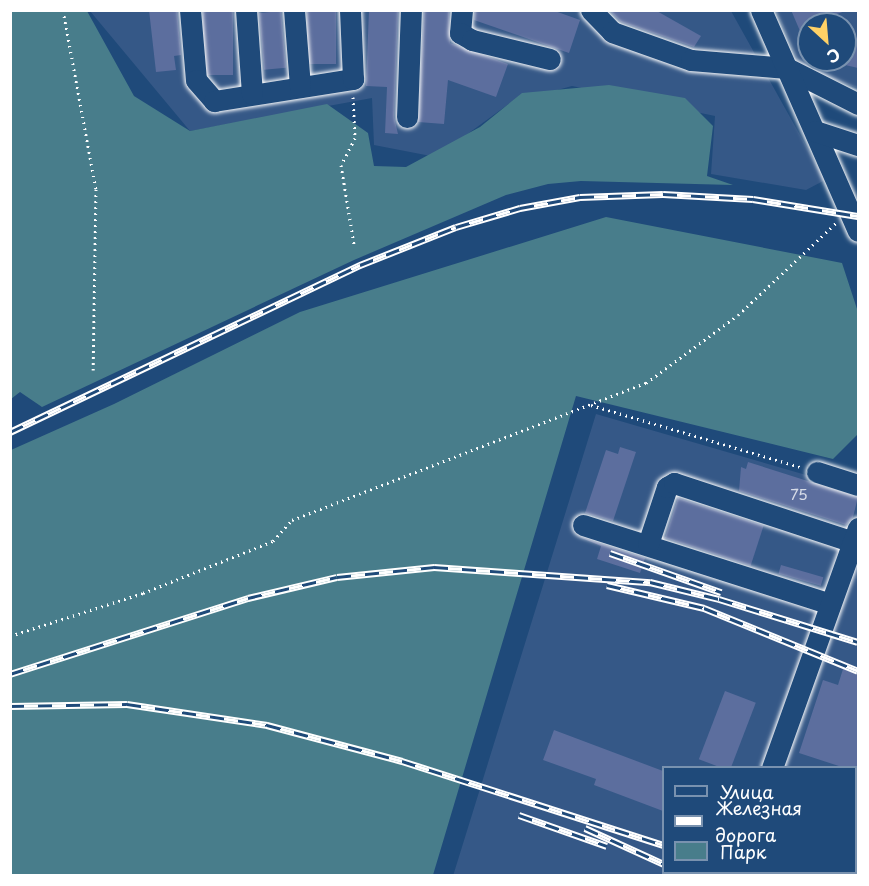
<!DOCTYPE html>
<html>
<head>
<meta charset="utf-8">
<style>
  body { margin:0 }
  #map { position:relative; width:869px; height:886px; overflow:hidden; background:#1f4a7a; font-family:"Playpen Sans",sans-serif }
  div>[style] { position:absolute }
  .built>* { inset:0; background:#355887 }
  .green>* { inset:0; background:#487d8b }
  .building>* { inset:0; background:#5c6e9e; transform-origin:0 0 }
  .path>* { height:3px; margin-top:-1.5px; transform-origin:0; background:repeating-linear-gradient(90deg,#fff 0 1.5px,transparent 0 6px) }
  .roads { filter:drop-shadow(0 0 2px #fff) drop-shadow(0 0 2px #fff) }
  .minor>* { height:21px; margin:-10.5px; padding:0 10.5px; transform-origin:10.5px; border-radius:10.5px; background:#1f4a7a }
  .rail>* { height:7px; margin-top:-3.5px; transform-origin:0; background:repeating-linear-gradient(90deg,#1f4a7a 0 14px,#fff 0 28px); box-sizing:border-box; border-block:2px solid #fff }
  span { translate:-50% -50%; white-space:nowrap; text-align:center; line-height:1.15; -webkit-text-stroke:5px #1f4a7a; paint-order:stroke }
  .number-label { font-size:15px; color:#d6dbe7 }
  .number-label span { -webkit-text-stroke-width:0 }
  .frame { position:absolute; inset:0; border:12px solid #fff; pointer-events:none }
  .legend { position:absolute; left:662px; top:766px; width:195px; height:108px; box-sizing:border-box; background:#1f4a7a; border:2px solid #7992af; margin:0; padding:8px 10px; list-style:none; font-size:18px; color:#fff }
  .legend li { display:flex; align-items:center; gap:12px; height:30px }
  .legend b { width:30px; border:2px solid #7992af }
  .north { position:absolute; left:797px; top:12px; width:60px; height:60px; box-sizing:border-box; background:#1f4a7a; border:2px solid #7992af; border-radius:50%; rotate:154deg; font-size:16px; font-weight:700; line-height:24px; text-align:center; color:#fff }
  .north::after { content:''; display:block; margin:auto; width:21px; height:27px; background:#ffd166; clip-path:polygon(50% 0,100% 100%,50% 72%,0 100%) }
</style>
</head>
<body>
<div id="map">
  <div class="built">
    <div style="clip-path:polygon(90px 11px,731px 11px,825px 180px,806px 190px,711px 174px,715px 116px,572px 86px,510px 103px,436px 157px,374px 145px,372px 98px,190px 131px)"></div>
    <div style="clip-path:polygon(evenodd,776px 11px,858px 11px,858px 88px,801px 68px,776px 11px,809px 24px,845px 24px,845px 60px,809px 60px,809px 24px)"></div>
    <div style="clip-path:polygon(evenodd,596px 414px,851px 488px,858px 495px,858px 875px,453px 876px,596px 414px,664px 768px,856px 768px,856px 872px,664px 872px,664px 768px)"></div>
  </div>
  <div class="green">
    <div style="clip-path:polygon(11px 10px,87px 11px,134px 96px,190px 131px,327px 104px,368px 133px,374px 166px,406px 167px,480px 127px,522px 93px,609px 85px,685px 98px,713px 126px,707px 176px,733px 185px,581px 181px,548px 184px,506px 195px,354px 260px,42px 407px,20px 392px,11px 399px)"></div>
    <div style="clip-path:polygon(606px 217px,842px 263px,858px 312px,858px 434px,833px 459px,576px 396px,433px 875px,11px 875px,11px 450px,114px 404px,300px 312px)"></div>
  </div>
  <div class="building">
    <div style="clip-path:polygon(149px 10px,177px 10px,181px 55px,174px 56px,176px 70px,156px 72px)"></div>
    <div style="left:203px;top:10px;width:30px;height:65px"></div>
    <div style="left:307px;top:10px;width:29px;height:54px"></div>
    <div style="clip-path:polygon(369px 10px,398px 10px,394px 117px,398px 134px,385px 133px,387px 87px,366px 86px)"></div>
    <div style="clip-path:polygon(424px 10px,449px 10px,450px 43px,508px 64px,496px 97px,448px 80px,444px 124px,418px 122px)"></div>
    <div style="clip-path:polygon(475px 10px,552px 10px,580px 20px,569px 53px,474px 20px)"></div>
    <div style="clip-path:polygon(609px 10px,655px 10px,701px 36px,694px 47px,621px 22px)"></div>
    <div style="clip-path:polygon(791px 10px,848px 10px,809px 24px,800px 31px)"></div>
    <div style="left:281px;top:11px;width:57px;height:22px;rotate:85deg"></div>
    <div style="clip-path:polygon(845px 35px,858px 38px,858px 68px,845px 65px)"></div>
    <div style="clip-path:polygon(620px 447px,636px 452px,613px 521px,585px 513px,606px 450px,618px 454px)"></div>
    <div style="clip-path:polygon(748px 462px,858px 497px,853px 517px,846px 525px,739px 491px,741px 467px,746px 469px)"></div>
    <div style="left:678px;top:498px;width:90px;height:42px;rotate:18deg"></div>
    <div style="clip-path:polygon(577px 536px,645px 558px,640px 573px,597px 559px,601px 546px)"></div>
    <div style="left:781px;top:565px;width:44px;height:9px;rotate:16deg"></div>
    <div style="clip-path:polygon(843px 669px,858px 674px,858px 768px,845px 768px,799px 753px,823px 680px,838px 685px)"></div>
    <div style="left:725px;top:691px;width:33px;height:73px;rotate:21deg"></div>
    <div style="clip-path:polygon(554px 730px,663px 771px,663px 811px,594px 785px,596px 779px,543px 760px)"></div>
  </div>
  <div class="path">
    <div style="left:63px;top:10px;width:182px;rotate:79.6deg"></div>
    <div style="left:96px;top:189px;width:181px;rotate:90.9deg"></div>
    <div style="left:353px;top:97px;width:41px;rotate:87.2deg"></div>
    <div style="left:355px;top:138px;width:30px;rotate:117deg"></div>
    <div style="left:341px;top:165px;width:80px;rotate:80.7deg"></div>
    <div style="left:591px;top:405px;width:218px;rotate:16.5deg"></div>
    <div style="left:10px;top:636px;width:140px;rotate:-17.9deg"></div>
    <div style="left:143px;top:593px;width:140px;rotate:-21.8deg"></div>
    <div style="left:273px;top:541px;width:28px;rotate:-48deg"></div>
    <div style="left:292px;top:520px;width:380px;rotate:-21.2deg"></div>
    <div style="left:646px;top:383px;width:114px;rotate:-36.5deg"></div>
    <div style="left:738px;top:315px;width:136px;rotate:-43.2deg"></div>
  </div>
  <div class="roads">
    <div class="minor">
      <div style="left:190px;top:10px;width:70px;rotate:85.1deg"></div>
      <div style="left:196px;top:80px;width:28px;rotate:49deg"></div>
      <div style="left:214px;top:101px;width:141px;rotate:-9deg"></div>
      <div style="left:353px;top:79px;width:69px;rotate:-92.5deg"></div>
      <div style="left:246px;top:10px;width:84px;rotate:85.9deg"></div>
      <div style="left:294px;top:10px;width:77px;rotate:85.5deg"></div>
      <div style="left:462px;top:10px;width:23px;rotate:95deg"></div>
      <div style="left:460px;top:33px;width:14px;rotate:30deg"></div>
      <div style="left:472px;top:40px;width:80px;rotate:13.7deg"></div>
      <div style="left:591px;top:10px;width:30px;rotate:46deg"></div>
      <div style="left:612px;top:32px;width:84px;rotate:19.5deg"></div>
      <div style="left:691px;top:60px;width:96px;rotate:4.8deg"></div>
      <div style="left:787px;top:68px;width:80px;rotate:26.9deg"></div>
      <div style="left:761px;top:10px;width:241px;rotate:66.3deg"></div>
      <div style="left:407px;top:117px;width:107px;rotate:-87.9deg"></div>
      <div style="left:815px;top:131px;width:45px;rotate:18deg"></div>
      <div style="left:817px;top:472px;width:43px;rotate:17.6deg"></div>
      <div style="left:583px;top:525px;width:259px;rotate:17.7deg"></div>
      <div style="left:648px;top:544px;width:60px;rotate:-71.6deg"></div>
      <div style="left:667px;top:487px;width:8px;rotate:-30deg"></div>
      <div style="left:674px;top:483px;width:188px;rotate:18.2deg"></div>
      <div style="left:772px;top:768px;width:255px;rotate:-70.3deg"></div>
      <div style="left:856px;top:795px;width:2px;rotate:27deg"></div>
      <div style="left:731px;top:876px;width:4px;rotate:-76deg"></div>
    </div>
  </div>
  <div class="rail">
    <div style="left:10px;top:432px;width:388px;rotate:-25.5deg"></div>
    <div style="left:360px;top:265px;width:103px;rotate:-21.6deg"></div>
    <div style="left:456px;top:227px;width:67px;rotate:-16.5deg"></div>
    <div style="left:520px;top:208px;width:61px;rotate:-10.4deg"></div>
    <div style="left:580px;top:197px;width:83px;rotate:-2.1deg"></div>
    <div style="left:663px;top:194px;width:90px;rotate:3.2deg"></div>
    <div style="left:753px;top:199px;width:106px;rotate:9.2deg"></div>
    <div style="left:610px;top:553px;width:118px;rotate:19.4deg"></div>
    <div style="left:607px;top:585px;width:100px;rotate:13.3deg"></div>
    <div style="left:704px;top:608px;width:166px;rotate:22.2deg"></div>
    <div style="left:10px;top:674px;width:250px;rotate:-17.7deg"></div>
    <div style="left:248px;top:598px;width:91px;rotate:-13.3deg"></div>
    <div style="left:337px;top:577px;width:98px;rotate:-5.9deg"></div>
    <div style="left:434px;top:567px;width:217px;rotate:4deg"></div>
    <div style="left:650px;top:582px;width:71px;rotate:13.8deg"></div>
    <div style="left:719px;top:599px;width:145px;rotate:17.2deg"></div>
    <div style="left:10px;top:706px;width:117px;rotate:-1deg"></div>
    <div style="left:127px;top:704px;width:142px;rotate:8.5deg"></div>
    <div style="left:267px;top:725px;width:140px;rotate:14.9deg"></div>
    <div style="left:402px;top:761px;width:275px;rotate:17.8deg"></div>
    <div style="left:519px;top:815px;width:93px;rotate:19.4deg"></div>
    <div style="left:585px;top:828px;width:87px;rotate:24.5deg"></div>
    <div style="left:677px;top:872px;width:8px;rotate:30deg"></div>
    <div style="left:752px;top:872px;width:11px;rotate:22deg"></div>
  </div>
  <div class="number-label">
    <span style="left:799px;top:494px">75</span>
  </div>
  <div class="frame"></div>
  <ul class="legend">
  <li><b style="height:8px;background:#1f4a7a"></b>Улица</li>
  <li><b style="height:8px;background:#fff"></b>Железная дорога</li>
  <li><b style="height:16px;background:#487d8b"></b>Парк</li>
  </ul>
  <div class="north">С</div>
</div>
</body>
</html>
